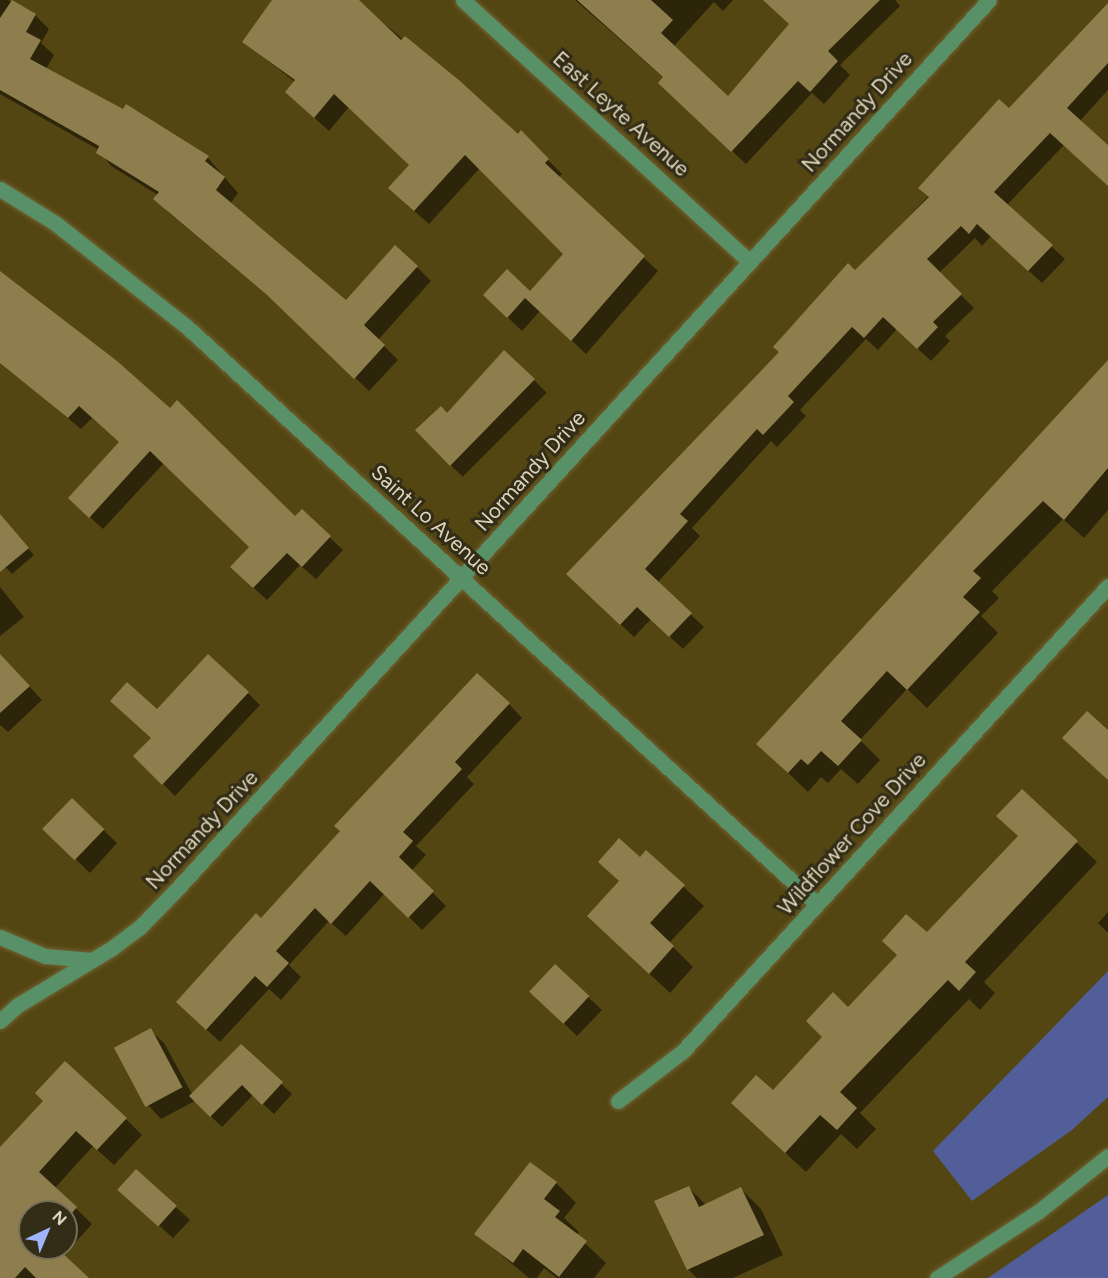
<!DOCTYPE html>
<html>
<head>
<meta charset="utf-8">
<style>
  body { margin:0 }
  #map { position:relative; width:1108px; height:1278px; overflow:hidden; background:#544612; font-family:Figtree,sans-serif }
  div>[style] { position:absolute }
  .green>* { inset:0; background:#515e99 }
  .shadow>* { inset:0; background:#0007; transform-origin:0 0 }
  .building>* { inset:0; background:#8e7e4d; transform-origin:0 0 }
  .roads { filter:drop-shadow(0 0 2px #706334) drop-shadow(0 0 2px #706334) }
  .minor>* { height:15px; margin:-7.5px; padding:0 7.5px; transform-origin:7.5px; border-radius:7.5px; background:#589068 }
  span { translate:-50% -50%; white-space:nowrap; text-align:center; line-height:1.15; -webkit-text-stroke:6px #332d18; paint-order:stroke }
  .street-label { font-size:21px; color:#ded6bc }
  .north { position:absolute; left:18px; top:1200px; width:60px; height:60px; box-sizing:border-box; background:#332d18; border:2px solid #77715a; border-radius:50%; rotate:44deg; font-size:16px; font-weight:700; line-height:24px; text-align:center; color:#ded6bc }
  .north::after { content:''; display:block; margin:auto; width:21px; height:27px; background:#a0b3fd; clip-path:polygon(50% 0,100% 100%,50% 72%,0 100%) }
</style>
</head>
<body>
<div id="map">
  <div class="green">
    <div style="clip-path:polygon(1108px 971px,1108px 1097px,1072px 1130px,972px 1201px,933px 1151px)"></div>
    <div style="clip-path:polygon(1108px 1195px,1108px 1278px,988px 1278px)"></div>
  </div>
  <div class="shadow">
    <div style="clip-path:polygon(0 0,8px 0,35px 15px,49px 29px,41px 43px,54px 55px,46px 69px,123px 111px,126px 106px,208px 158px,238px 193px,230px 204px,346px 302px,417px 267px,431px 281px,378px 340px,398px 360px,369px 391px,282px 307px,169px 213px,155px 199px,158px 195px,111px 166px,99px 150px,0 94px)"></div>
    <div style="clip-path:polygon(273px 0,356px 0,518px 136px,521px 133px,562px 174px,558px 178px,658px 271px,586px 354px,540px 311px,522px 331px,499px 309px,530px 293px,565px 254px,480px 168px,429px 224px,404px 202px,410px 165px,349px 107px,329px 131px,301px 106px,295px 82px,244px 42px)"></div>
    <div style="clip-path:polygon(575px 0,733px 0,723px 11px,714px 2px,673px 47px,728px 98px,814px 0,895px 0,900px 6px,840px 65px,850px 75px,824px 104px,812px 93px,746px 164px,673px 96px,664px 78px)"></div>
    <div style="clip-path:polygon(1108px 6px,1108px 90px,1080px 121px,1108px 147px,1108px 185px,1064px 145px,1007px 205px,1065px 259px,1042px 283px,991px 236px,982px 246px,975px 238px,939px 273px,974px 308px,945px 336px,950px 341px,931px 361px,897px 329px,878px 350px,866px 339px,800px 410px,806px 416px,777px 447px,771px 441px,692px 528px,700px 536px,657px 583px,704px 627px,683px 649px,651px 619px,634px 637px,581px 587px,781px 352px)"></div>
    <div style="clip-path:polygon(0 273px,295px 518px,302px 511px,343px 550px,316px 579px,300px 565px,267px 600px,245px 580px,251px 547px,164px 463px,103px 529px,82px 510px,120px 442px,92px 418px,81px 429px,10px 370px,0 330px)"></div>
    <div style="clip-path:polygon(1108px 362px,1108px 510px,1084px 538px,1063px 519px,992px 591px,999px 598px,981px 616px,998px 633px,927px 708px,907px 689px,860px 740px,880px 760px,858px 784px,841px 769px,828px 783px,821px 777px,808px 792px,758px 744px)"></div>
    <div style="left:534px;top:380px;width:18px;height:119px;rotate:45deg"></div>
    <div style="clip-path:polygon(0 515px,34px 555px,12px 574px,0 561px)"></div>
    <div style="clip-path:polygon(0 587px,24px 617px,0 636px)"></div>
    <div style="clip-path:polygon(0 655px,42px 700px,8px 732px,0 725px)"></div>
    <div style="clip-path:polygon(248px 693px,260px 705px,175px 796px,135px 756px,153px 739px,157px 711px)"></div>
    <div style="clip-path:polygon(509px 704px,522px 718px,467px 777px,474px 784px,416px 846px,426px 855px,411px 871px,446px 906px,422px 930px,385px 893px,346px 936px,329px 921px,289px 965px,301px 977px,281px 1000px,269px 989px,220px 1042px,192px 1016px)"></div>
    <div style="clip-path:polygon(1022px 791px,1097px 862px,984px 982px,995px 993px,980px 1010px,969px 999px,860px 1113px,876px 1129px,857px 1149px,841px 1134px,806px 1172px,753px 1123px,773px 1092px,848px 1009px,927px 935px,1019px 837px)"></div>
    <div style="clip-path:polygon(72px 800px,117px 843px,90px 873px,58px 842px)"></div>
    <div style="clip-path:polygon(646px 852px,704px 906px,669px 943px,693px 967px,670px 993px,609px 936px,620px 882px)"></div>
    <div style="clip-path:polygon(1108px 912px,1108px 933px,1098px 923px)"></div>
    <div style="clip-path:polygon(588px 997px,602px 1010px,577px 1036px,545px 1005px)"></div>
    <div style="clip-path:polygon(150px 1030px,164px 1043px,192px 1094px,241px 1046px,292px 1094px,274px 1114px,253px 1095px,222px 1127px,195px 1101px,161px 1119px,148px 1105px)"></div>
    <div style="clip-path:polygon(evenodd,45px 1101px,126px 1119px,142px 1135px,114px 1165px,93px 1146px,55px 1188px,92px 1224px,63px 1256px,87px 1278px,0 1278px,0 1149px,45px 1101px,30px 1212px,66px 1212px,66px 1248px,30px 1248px,30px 1212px)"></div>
    <div style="clip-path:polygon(136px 1171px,190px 1220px,173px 1238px,134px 1203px)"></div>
    <div style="clip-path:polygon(556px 1183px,576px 1203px,564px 1218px,579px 1232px,576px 1235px,606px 1263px,594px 1278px,557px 1278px,544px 1268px,537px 1278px,529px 1278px,476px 1234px)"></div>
    <div style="clip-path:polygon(688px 1187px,706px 1205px,741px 1189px,761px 1209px,783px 1255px,733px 1278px,697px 1278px,688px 1269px)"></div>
  </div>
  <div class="building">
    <div style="clip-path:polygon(12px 0,36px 14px,26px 32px,41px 40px,30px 59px,123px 109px,126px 104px,209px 156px,205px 161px,225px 177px,216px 190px,346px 300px,395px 245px,418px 266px,364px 325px,385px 345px,354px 379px,266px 294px,153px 199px,159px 192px,96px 153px,99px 146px,0 90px,0 18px)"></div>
    <div style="clip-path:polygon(272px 0,359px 0,401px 40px,405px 36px,460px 81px,518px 134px,521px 130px,549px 159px,545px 163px,645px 256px,571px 341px,525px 298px,507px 318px,483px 295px,507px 269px,530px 291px,563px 254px,465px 155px,414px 211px,388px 188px,409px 165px,334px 94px,314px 118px,285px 92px,295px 80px,242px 42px)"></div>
    <div style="clip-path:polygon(577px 0,651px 0,673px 20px,661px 33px,728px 96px,789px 24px,763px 0,880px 0,828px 51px,838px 61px,810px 92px,798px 81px,731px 152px,658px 83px,663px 77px)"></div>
    <div style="clip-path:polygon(1108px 3px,1108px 63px,1067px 108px,1108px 145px,1108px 186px,1050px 133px,994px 192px,1053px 245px,1028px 271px,977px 224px,969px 234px,961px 226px,927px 259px,962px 294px,933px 322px,938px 327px,917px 349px,883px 317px,864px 338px,852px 327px,788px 396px,794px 402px,763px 435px,757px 429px,680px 514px,688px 521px,645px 569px,692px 613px,669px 637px,637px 607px,620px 625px,566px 574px,779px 352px,773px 347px,848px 263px,855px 270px,929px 197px,918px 188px,999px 99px,1009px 108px)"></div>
    <div style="clip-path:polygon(0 271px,117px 361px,170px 408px,177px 400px,295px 516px,302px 509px,331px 536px,302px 567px,287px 553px,253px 588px,230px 567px,249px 547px,150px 451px,89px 518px,68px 498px,119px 442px,79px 406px,68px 418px,0 363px)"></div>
    <div style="clip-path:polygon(504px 350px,535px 379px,450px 466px,415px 430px,441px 406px,447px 413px)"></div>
    <div style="clip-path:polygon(1108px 360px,1108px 468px,1064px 520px,1043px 501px,973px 571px,981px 578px,963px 597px,980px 612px,907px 690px,887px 671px,841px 721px,862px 740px,838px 766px,821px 751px,808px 765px,801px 759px,788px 773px,756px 744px)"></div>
    <div style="clip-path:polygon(0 514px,29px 548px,0 572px)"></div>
    <div style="clip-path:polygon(0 654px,30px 686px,0 713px)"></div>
    <div style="clip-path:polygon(208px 654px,249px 692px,162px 785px,133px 756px,151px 738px,110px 701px,127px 682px,157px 709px)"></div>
    <div style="clip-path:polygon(477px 673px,510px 703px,455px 762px,462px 769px,403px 832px,413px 841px,399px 857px,434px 891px,408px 918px,370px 881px,331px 924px,315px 908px,276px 951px,289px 963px,267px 987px,255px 976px,206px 1030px,176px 1002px,256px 913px,261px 918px,340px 831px,334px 826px)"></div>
    <div style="clip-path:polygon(1087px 711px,1108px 730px,1108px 780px,1062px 738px)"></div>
    <div style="clip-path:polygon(1022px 789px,1078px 841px,965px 962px,976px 972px,959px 991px,948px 980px,840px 1092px,857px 1108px,837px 1130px,820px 1115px,785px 1153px,731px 1103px,756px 1075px,773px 1090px,822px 1037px,806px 1021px,833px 992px,848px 1007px,897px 955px,882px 941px,906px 914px,927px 932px,1018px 836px,996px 816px)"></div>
    <div style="left:72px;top:798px;width:45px;height:43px;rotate:44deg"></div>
    <div style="clip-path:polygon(619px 838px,640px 857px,646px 850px,685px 885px,650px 923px,674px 946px,649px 974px,587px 916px,619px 881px,598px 862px)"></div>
    <div style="left:555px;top:964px;width:47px;height:38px;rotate:43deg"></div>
    <div style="left:151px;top:1028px;width:67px;height:42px;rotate:62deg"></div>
    <div style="clip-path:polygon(241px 1044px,283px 1082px,262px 1105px,242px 1085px,210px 1117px,189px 1096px)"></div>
    <div style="clip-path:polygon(65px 1061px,127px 1118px,97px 1150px,76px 1131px,39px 1172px,77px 1207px,66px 1220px,66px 1212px,30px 1212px,30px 1248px,57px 1248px,89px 1278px,36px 1278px,25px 1267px,15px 1278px,0 1278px,0 1147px,43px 1101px,35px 1093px)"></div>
    <div style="clip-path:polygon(530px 1162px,557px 1182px,544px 1199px,560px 1211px,555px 1217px,587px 1241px,559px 1277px,523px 1249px,513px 1263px,474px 1234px)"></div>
    <div style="left:136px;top:1169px;width:55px;height:28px;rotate:42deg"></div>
    <div style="clip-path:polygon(689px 1186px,699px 1207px,741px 1187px,764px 1235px,687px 1270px,654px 1201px)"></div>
  </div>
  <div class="roads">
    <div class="minor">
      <div style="left:463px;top:0;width:387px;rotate:42.4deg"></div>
      <div style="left:0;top:189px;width:65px;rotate:31.7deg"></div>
      <div style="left:55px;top:223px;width:167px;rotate:38.2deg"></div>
      <div style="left:186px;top:326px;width:854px;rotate:42.49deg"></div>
      <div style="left:0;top:937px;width:49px;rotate:22.9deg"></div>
      <div style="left:45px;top:956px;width:47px;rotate:4.9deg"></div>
      <div style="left:0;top:1021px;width:24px;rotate:-42deg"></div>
      <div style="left:18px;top:1005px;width:110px;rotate:-31.2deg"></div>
      <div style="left:112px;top:948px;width:34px;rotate:-37deg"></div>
      <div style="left:139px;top:928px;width:53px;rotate:-45.8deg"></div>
      <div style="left:176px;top:890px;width:1205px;rotate:-47.59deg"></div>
      <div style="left:618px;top:1101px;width:82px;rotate:-37.6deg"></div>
      <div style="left:683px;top:1051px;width:630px;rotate:-47.57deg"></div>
      <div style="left:937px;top:1278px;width:122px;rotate:-33.3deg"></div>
      <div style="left:1039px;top:1211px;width:88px;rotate:-38.6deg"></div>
    </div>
  </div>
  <div class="street-label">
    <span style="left:857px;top:112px;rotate:-48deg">Normandy Drive</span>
    <span style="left:621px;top:114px;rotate:42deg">East Leyte Avenue</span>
    <span style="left:530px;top:471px;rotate:-48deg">Normandy Drive</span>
    <span style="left:431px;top:520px;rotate:42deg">Saint Lo Avenue</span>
    <span style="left:202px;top:830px;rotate:-47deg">Normandy Drive</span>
    <span style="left:852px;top:834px;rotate:-48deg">Wildflower Cove Drive</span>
  </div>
  <div class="north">N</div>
</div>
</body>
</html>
